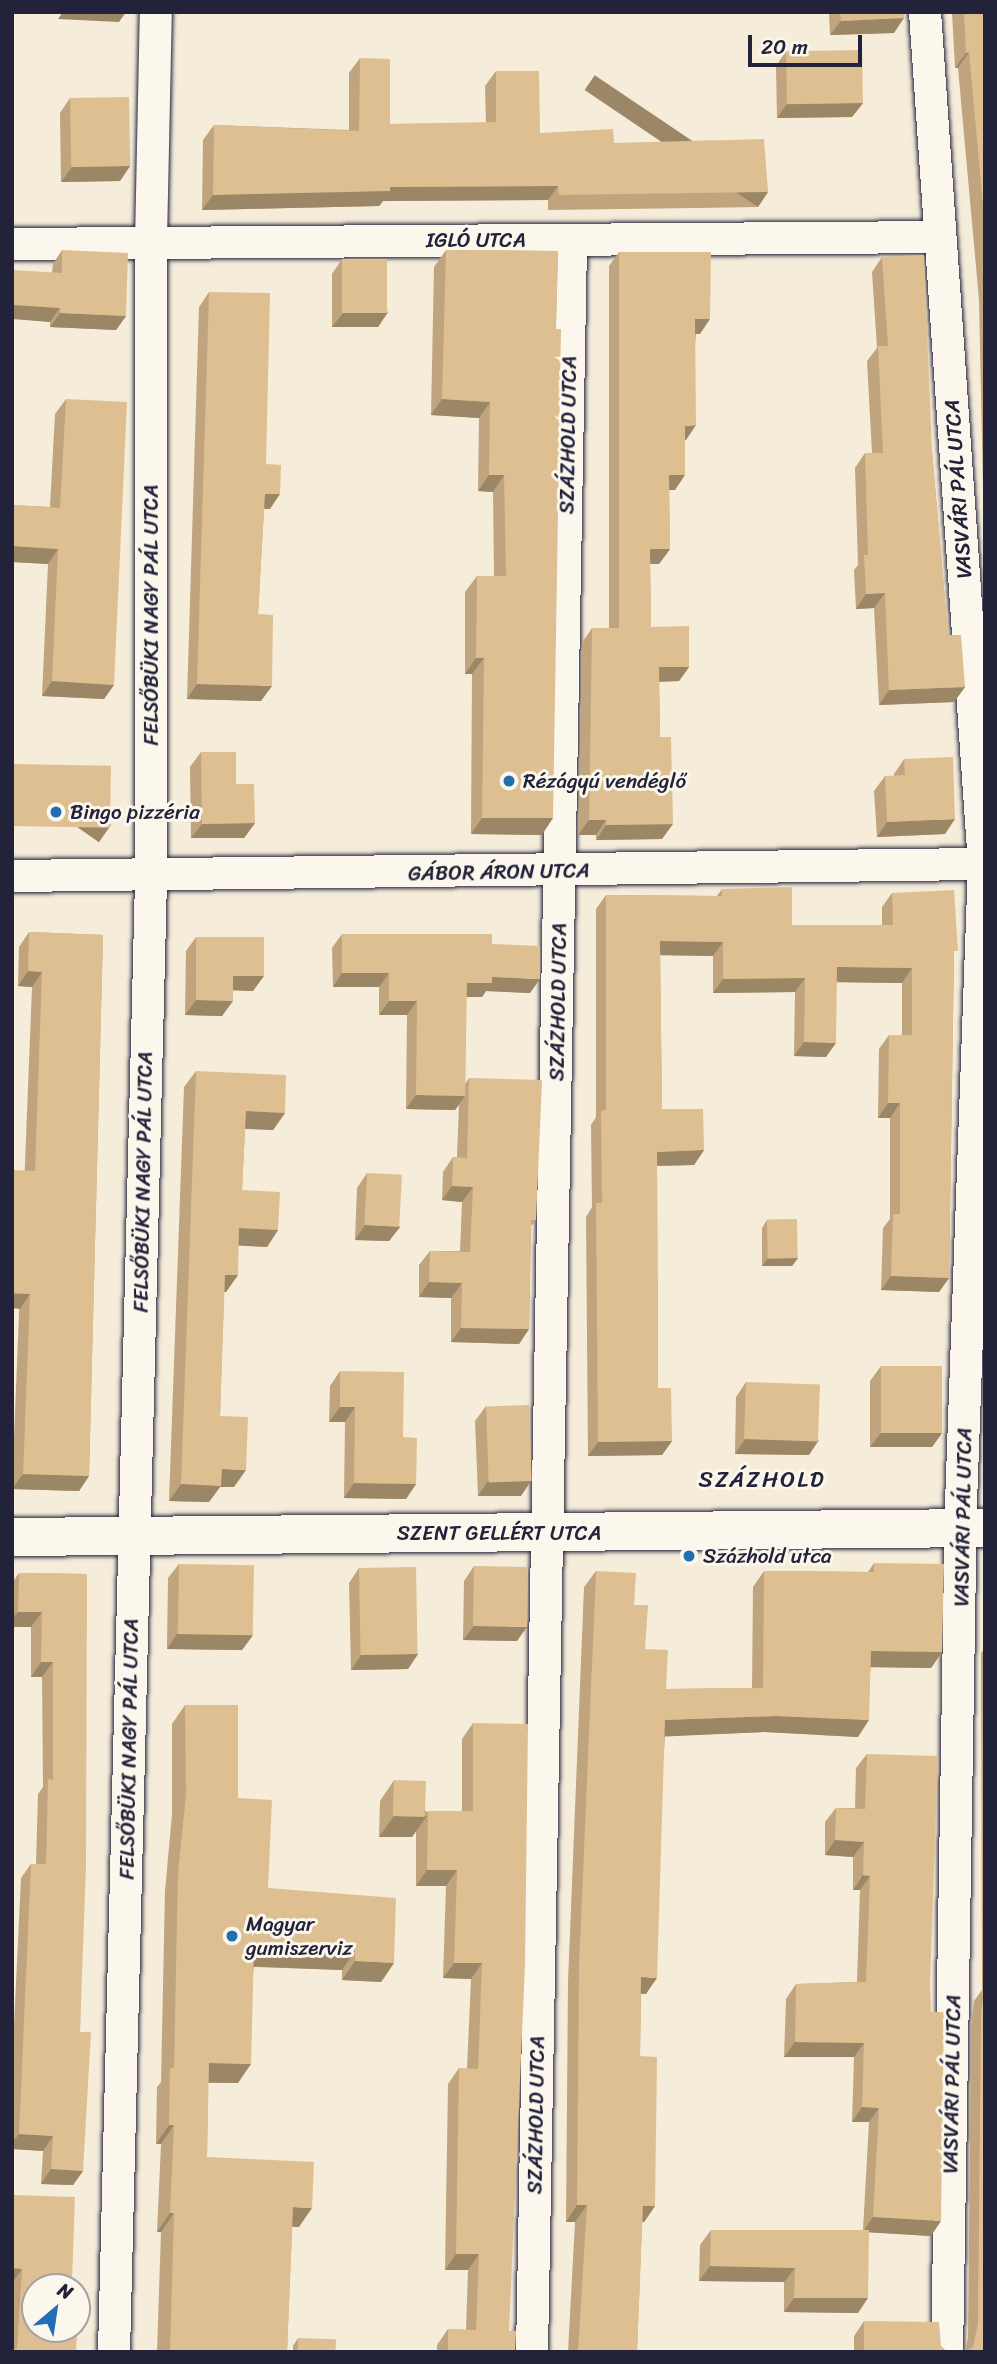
<!DOCTYPE html>
<html>
<head>
<meta charset="utf-8">
<style>
  body { margin:0 }
  #map { position:relative; width:997px; height:2364px; overflow:hidden; background:#f5ecda; font-family:Sriracha,sans-serif }
  div>[style] { position:absolute }
  .roads { filter:drop-shadow(0 0 2px #22223b) drop-shadow(0 0 2px #22223b) }
  .street>* { height:32px; margin:-16px; padding:0 16px; transform-origin:16px; border-radius:16px; background:#fbf7ec }
  .secondary>* { height:38px; margin:-19px; padding:0 19px; transform-origin:19px; border-radius:19px; background:#fbf7ec }
  .wall>* { inset:0; background:#bfa47d }
  .shaded-wall>* { inset:0; background:#9b8666; transform-origin:0 0 }
  .building>* { inset:0; background:#debf91; transform-origin:0 0 }
  .dots>* { width:19px; height:19px; translate:-50% -50%; box-sizing:border-box; border:4px solid #fbf7ec; border-radius:50% }
  span { translate:-50% -50%; white-space:nowrap; text-align:center; line-height:1.15; -webkit-text-stroke:6px #fbf7ec; paint-order:stroke }
  .street-label { font-size:21px; color:#22223b }
  .poi-label { font-size:21px; color:#22223b }
  .left { translate:0 -50%; text-align:left }
  .neighbourhood-label { font-size:23px; color:#22223b; letter-spacing:2px }
  .frame { position:absolute; inset:0; border:14px solid #22223b; pointer-events:none }
  .north { position:absolute; left:21px; top:2273px; width:70px; height:70px; box-sizing:border-box; background:#fbf7ec; border:2px solid #a4a2a5; border-radius:50%; rotate:29deg; font-size:19px; font-weight:700; line-height:28px; text-align:center; color:#22223b }
  .north::after { content:''; display:block; margin:auto; width:24px; height:32px; background:#1f6fb2; clip-path:polygon(50% 0,100% 100%,50% 72%,0 100%) }
  .scale { position:absolute; left:748px; top:35px; width:114px; height:32px; box-sizing:border-box; border:4px solid #22223b; border-top:0; padding-left:9px; font-size:21px; line-height:24px; white-space:nowrap; color:#22223b; -webkit-text-stroke:5px #fbf7ec; paint-order:stroke }
</style>
</head>
<body>
<div id="map">
  <div class="roads">
    <div class="street">
      <div style="left:925px;top:12px;width:854px;rotate:86.04deg"></div>
      <div style="left:984px;top:864px;width:639px;rotate:92.06deg"></div>
      <div style="left:961px;top:1503px;width:849px;rotate:90.94deg"></div>
      <div style="left:12px;top:244px;width:927px;rotate:-0.43deg"></div>
      <div style="left:12px;top:876px;width:973px;rotate:-0.71deg"></div>
      <div style="left:114px;top:2352px;width:1475px;rotate:-88.56deg"></div>
      <div style="left:151px;top:877px;width:635px;rotate:-90deg"></div>
      <div style="left:151px;top:242px;width:230px;rotate:-88.8deg"></div>
      <div style="left:532px;top:2352px;width:2112px;rotate:-88.94deg"></div>
    </div>
    <div class="secondary">
      <div style="left:12px;top:1537px;width:973px;rotate:-0.53deg"></div>
    </div>
  </div>
  <div class="wall">
    <div style="clip-path:polygon(829px 12px,904px 12px,894px 33px,830px 35px)"></div>
    <div style="clip-path:polygon(952px 12px,985px 12px,985px 489px,983px 489px,979px 300px,958px 68px,955px 68px)"></div>
    <div style="clip-path:polygon(786px 51px,863px 103px,852px 117px,777px 118px,776px 66px)"></div>
    <div style="clip-path:polygon(360px 58px,390px 124px,486px 123px,485px 86px,496px 71px,540px 133px,614px 143px,768px 192px,758px 207px,548px 210px,548px 200px,383px 201px,379px 206px,202px 210px,203px 140px,214px 125px,349px 130px,349px 73px)"></div>
    <div style="clip-path:polygon(70px 98px,130px 166px,120px 181px,61px 182px,60px 113px)"></div>
    <div style="clip-path:polygon(62px 250px,126px 316px,116px 330px,50px 327px,50px 322px,22px 319px,52px 272px,53px 264px)"></div>
    <div style="clip-path:polygon(446px 250px,558px 251px,542px 835px,471px 834px,472px 674px,465px 674px,465px 592px,477px 576px,494px 576px,493px 492px,478px 491px,479px 418px,431px 415px,434px 267px)"></div>
    <div style="clip-path:polygon(619px 252px,700px 334px,696px 334px,686px 440px,685px 440px,675px 490px,669px 490px,670px 549px,659px 564px,650px 564px,651px 627px,689px 667px,679px 681px,659px 682px,662px 839px,596px 840px,596px 835px,578px 835px,582px 643px,592px 628px,609px 628px,609px 266px)"></div>
    <div style="clip-path:polygon(882px 257px,932px 451px,948px 635px,965px 687px,954px 702px,879px 705px,874px 608px,856px 609px,854px 570px,858px 565px,855px 468px,865px 453px,872px 453px,867px 361px,877px 348px,872px 272px)"></div>
    <div style="clip-path:polygon(342px 259px,388px 312px,378px 327px,332px 327px,332px 274px)"></div>
    <div style="clip-path:polygon(209px 292px,266px 464px,270px 509px,264px 509px,258px 614px,261px 701px,187px 699px,199px 307px)"></div>
    <div style="clip-path:polygon(66px 399px,114px 685px,104px 699px,42px 696px,48px 564px,12px 562px,12px 505px,50px 507px,55px 414px)"></div>
    <div style="clip-path:polygon(201px 752px,236px 784px,255px 823px,244px 838px,191px 838px,190px 767px)"></div>
    <div style="clip-path:polygon(904px 759px,945px 834px,877px 837px,874px 791px,885px 776px,894px 776px,894px 774px)"></div>
    <div style="clip-path:polygon(722px 889px,792px 925px,882px 925px,882px 907px,892px 893px,954px 956px,949px 1278px,939px 1292px,881px 1290px,883px 1228px,890px 1219px,890px 1118px,878px 1118px,879px 1049px,889px 1035px,902px 1035px,902px 983px,837px 982px,826px 1057px,794px 1056px,795px 992px,713px 993px,713px 956px,660px 955px,662px 1109px,704px 1150px,694px 1165px,657px 1166px,658px 1388px,672px 1441px,662px 1455px,588px 1456px,586px 1217px,592px 1207px,591px 1125px,596px 1117px,596px 909px,606px 895px,717px 896px)"></div>
    <div style="clip-path:polygon(29px 932px,103px 935px,89px 1476px,79px 1491px,12px 1489px,32px 987px,18px 986px,19px 947px)"></div>
    <div style="clip-path:polygon(342px 934px,492px 944px,530px 993px,486px 991px,482px 997px,466px 997px,465px 1084px,469px 1078px,536px 1220px,531px 1226px,529px 1329px,519px 1344px,451px 1342px,451px 1298px,419px 1297px,419px 1265px,430px 1251px,460px 1251px,462px 1202px,442px 1200px,443px 1172px,453px 1157px,457px 1157px,459px 1105px,455px 1110px,406px 1109px,407px 1015px,379px 1015px,379px 987px,333px 987px,332px 948px)"></div>
    <div style="clip-path:polygon(196px 937px,253px 991px,233px 990px,222px 1016px,185px 1015px,186px 951px)"></div>
    <div style="clip-path:polygon(196px 1071px,285px 1113px,273px 1130px,245px 1129px,242px 1190px,278px 1230px,267px 1247px,238px 1245px,238px 1275px,226px 1292px,224px 1292px,220px 1416px,234px 1487px,220px 1487px,209px 1502px,169px 1501px,184px 1087px)"></div>
    <div style="clip-path:polygon(367px 1173px,400px 1227px,389px 1241px,355px 1240px,357px 1188px)"></div>
    <div style="clip-path:polygon(767px 1220px,798px 1258px,792px 1266px,762px 1266px,762px 1228px)"></div>
    <div style="clip-path:polygon(881px 1366px,942px 1433px,932px 1447px,870px 1447px,870px 1381px)"></div>
    <div style="clip-path:polygon(340px 1371px,403px 1437px,416px 1484px,406px 1499px,344px 1498px,345px 1422px,329px 1422px,330px 1386px)"></div>
    <div style="clip-path:polygon(746px 1382px,809px 1455px,735px 1454px,736px 1397px)"></div>
    <div style="clip-path:polygon(486px 1406px,521px 1496px,478px 1496px,475px 1421px)"></div>
    <div style="clip-path:polygon(874px 1563px,942px 1652px,931px 1668px,871px 1667px,858px 1737px,765px 1732px,665px 1736px,646px 1994px,641px 1994px,640px 2056px,655px 2206px,644px 2222px,642px 2222px,637px 2352px,568px 2352px,575px 2222px,566px 2222px,568px 1982px,584px 1587px,596px 1571px,634px 1605px,645px 1649px,666px 1689px,752px 1688px,753px 1587px,764px 1571px,868px 1572px)"></div>
    <div style="clip-path:polygon(179px 1564px,253px 1635px,242px 1650px,167px 1649px,168px 1578px)"></div>
    <div style="clip-path:polygon(474px 1566px,517px 1641px,463px 1640px,464px 1581px)"></div>
    <div style="clip-path:polygon(359px 1568px,418px 1654px,408px 1669px,351px 1670px,349px 1583px)"></div>
    <div style="clip-path:polygon(19px 1573px,87px 1574px,80px 2032px,83px 2171px,73px 2185px,41px 2184px,43px 2151px,12px 2149px,12px 2068px,21px 1878px,31px 1864px,36px 1864px,38px 1794px,43px 1787px,42px 1677px,31px 1677px,31px 1627px,12px 1627px,12px 1583px)"></div>
    <div style="clip-path:polygon(985px 1648px,985px 2352px,965px 2352px,968px 2338px,971px 2028px,974px 2001px,982px 1990px,981px 1653px)"></div>
    <div style="clip-path:polygon(185px 1705px,238px 1798px,268px 1888px,394px 1963px,381px 1982px,342px 1980px,342px 1970px,254px 1967px,238px 2083px,208px 2083px,207px 2157px,299px 2227px,292px 2227px,287px 2352px,157px 2352px,161px 2232px,157px 2232px,161px 2144px,156px 2144px,157px 2087px,161px 2082px,165px 1891px,172px 1814px,172px 1724px)"></div>
    <div style="clip-path:polygon(473px 1723px,509px 2331px,515px 2352px,437px 2352px,437px 2345px,448px 2329px,466px 2330px,468px 2270px,445px 2270px,448px 2084px,459px 2068px,467px 2069px,471px 1979px,443px 1978px,446px 1886px,416px 1886px,416px 1831px,412px 1837px,379px 1837px,380px 1801px,394px 1780px,427px 1812px,462px 1811px,462px 1739px)"></div>
    <div style="clip-path:polygon(867px 1754px,930px 1984px,931px 2236px,869px 2232px,858px 2313px,784px 2312px,784px 2282px,699px 2281px,700px 2245px,711px 2230px,863px 2230px,869px 2122px,852px 2122px,854px 2057px,784px 2057px,786px 1999px,796px 1984px,857px 1982px,860px 1890px,853px 1890px,853px 1857px,825px 1855px,825px 1822px,836px 1808px,855px 1808px,856px 1768px)"></div>
    <div style="clip-path:polygon(12px 2195px,72px 2281px,76px 2352px,12px 2352px)"></div>
    <div style="clip-path:polygon(864px 2321px,941px 2346px,947px 2352px,854px 2352px,854px 2336px)"></div>
    <div style="clip-path:polygon(298px 2338px,336px 2352px,293px 2352px,293px 2346px)"></div>
  </div>
  <div class="shaded-wall">
    <div style="clip-path:polygon(63px 12px,126px 12px,119px 22px,58px 19px)"></div>
    <div style="clip-path:polygon(904px 18px,894px 33px,830px 35px,841px 21px)"></div>
    <div style="clip-path:polygon(969px 52px,958px 68px,955px 68px,966px 53px)"></div>
    <div style="clip-path:polygon(863px 103px,852px 117px,777px 118px,787px 104px)"></div>
    <div style="clip-path:polygon(130px 166px,120px 181px,61px 182px,72px 167px)"></div>
    <div style="clip-path:polygon(558px 186px,548px 200px,383px 201px,379px 206px,202px 210px,213px 195px,390px 187px)"></div>
    <div style="left:768px;top:192px;width:18px;height:209px;rotate:124deg"></div>
    <div style="clip-path:polygon(12px 305px,32px 305px,60px 308px,50px 322px,12px 319px)"></div>
    <div style="clip-path:polygon(388px 312px,378px 327px,332px 327px,343px 313px)"></div>
    <div style="clip-path:polygon(60px 313px,126px 316px,116px 330px,50px 327px)"></div>
    <div style="clip-path:polygon(695px 319px,710px 319px,700px 334px,685px 333px)"></div>
    <div style="clip-path:polygon(442px 399px,490px 402px,479px 418px,431px 415px)"></div>
    <div style="clip-path:polygon(696px 425px,686px 440px,674px 440px,685px 426px)"></div>
    <div style="clip-path:polygon(489px 475px,504px 475px,493px 492px,478px 491px)"></div>
    <div style="clip-path:polygon(669px 475px,685px 475px,675px 490px,659px 490px)"></div>
    <div style="clip-path:polygon(265px 494px,280px 494px,270px 509px,254px 508px)"></div>
    <div style="clip-path:polygon(12px 546px,58px 549px,48px 564px,12px 562px)"></div>
    <div style="clip-path:polygon(650px 549px,670px 549px,659px 564px,640px 564px)"></div>
    <div style="clip-path:polygon(885px 593px,874px 608px,856px 609px,866px 594px)"></div>
    <div style="clip-path:polygon(476px 658px,484px 658px,472px 674px,465px 674px)"></div>
    <div style="clip-path:polygon(659px 667px,689px 667px,679px 681px,649px 682px)"></div>
    <div style="clip-path:polygon(52px 681px,114px 685px,104px 699px,42px 696px)"></div>
    <div style="clip-path:polygon(197px 684px,272px 686px,261px 701px,187px 699px)"></div>
    <div style="clip-path:polygon(965px 687px,954px 702px,879px 705px,889px 690px)"></div>
    <div style="clip-path:polygon(482px 818px,553px 818px,542px 835px,471px 834px)"></div>
    <div style="clip-path:polygon(955px 819px,945px 834px,877px 837px,887px 822px)"></div>
    <div style="clip-path:polygon(589px 820px,606px 820px,596px 835px,578px 835px)"></div>
    <div style="clip-path:polygon(255px 823px,244px 838px,191px 838px,202px 824px)"></div>
    <div style="clip-path:polygon(673px 824px,662px 839px,596px 840px,606px 825px)"></div>
    <div style="left:111px;top:825px;width:21px;height:99px;rotate:125deg"></div>
    <div style="clip-path:polygon(660px 941px,723px 942px,713px 956px,650px 955px)"></div>
    <div style="clip-path:polygon(837px 967px,912px 968px,902px 983px,827px 982px)"></div>
    <div style="clip-path:polygon(28px 971px,42px 972px,32px 987px,18px 986px)"></div>
    <div style="clip-path:polygon(342px 973px,389px 973px,379px 987px,333px 987px)"></div>
    <div style="clip-path:polygon(233px 976px,264px 976px,253px 991px,222px 990px)"></div>
    <div style="clip-path:polygon(492px 977px,540px 979px,530px 993px,486px 991px,482px 997px,457px 997px,467px 983px)"></div>
    <div style="clip-path:polygon(805px 978px,795px 992px,713px 993px,723px 979px)"></div>
    <div style="clip-path:polygon(196px 1000px,233px 1001px,222px 1016px,185px 1015px)"></div>
    <div style="clip-path:polygon(389px 1001px,417px 1001px,407px 1015px,379px 1015px)"></div>
    <div style="clip-path:polygon(804px 1042px,836px 1043px,826px 1057px,794px 1056px)"></div>
    <div style="clip-path:polygon(416px 1095px,465px 1096px,455px 1110px,406px 1109px)"></div>
    <div style="clip-path:polygon(888px 1103px,900px 1103px,890px 1118px,878px 1118px)"></div>
    <div style="clip-path:polygon(246px 1111px,285px 1113px,273px 1130px,234px 1128px)"></div>
    <div style="clip-path:polygon(704px 1150px,694px 1165px,647px 1166px,657px 1152px)"></div>
    <div style="clip-path:polygon(452px 1186px,473px 1187px,462px 1202px,442px 1200px)"></div>
    <div style="clip-path:polygon(365px 1225px,400px 1227px,389px 1241px,355px 1240px)"></div>
    <div style="clip-path:polygon(239px 1228px,278px 1230px,267px 1247px,227px 1245px)"></div>
    <div style="clip-path:polygon(798px 1258px,792px 1266px,762px 1266px,767px 1259px)"></div>
    <div style="clip-path:polygon(225px 1275px,238px 1275px,226px 1292px,213px 1292px)"></div>
    <div style="clip-path:polygon(891px 1276px,949px 1278px,939px 1292px,881px 1290px)"></div>
    <div style="clip-path:polygon(429px 1282px,462px 1283px,451px 1298px,419px 1297px)"></div>
    <div style="clip-path:polygon(12px 1293px,30px 1294px,20px 1309px,12px 1308px)"></div>
    <div style="clip-path:polygon(461px 1328px,529px 1329px,519px 1344px,451px 1342px)"></div>
    <div style="clip-path:polygon(340px 1407px,355px 1407px,345px 1422px,329px 1422px)"></div>
    <div style="clip-path:polygon(881px 1433px,942px 1433px,932px 1447px,870px 1447px)"></div>
    <div style="clip-path:polygon(745px 1439px,819px 1440px,809px 1455px,735px 1454px)"></div>
    <div style="clip-path:polygon(672px 1441px,662px 1455px,588px 1456px,598px 1442px)"></div>
    <div style="clip-path:polygon(222px 1469px,246px 1470px,234px 1487px,220px 1487px,209px 1502px,169px 1501px,181px 1484px)"></div>
    <div style="clip-path:polygon(23px 1474px,89px 1476px,79px 1491px,12px 1489px)"></div>
    <div style="clip-path:polygon(488px 1481px,531px 1481px,521px 1496px,478px 1496px)"></div>
    <div style="clip-path:polygon(354px 1483px,416px 1484px,406px 1499px,344px 1498px)"></div>
    <div style="clip-path:polygon(18px 1612px,42px 1612px,31px 1627px,12px 1627px,12px 1619px)"></div>
    <div style="clip-path:polygon(474px 1626px,527px 1627px,517px 1641px,463px 1640px)"></div>
    <div style="clip-path:polygon(177px 1634px,253px 1635px,242px 1650px,167px 1649px)"></div>
    <div style="clip-path:polygon(871px 1651px,942px 1652px,931px 1668px,860px 1667px)"></div>
    <div style="clip-path:polygon(418px 1654px,408px 1669px,351px 1670px,361px 1655px)"></div>
    <div style="clip-path:polygon(41px 1662px,53px 1662px,42px 1677px,31px 1677px)"></div>
    <div style="clip-path:polygon(776px 1716px,869px 1720px,858px 1737px,765px 1732px,654px 1737px,665px 1720px)"></div>
    <div style="clip-path:polygon(394px 1816px,427px 1816px,412px 1837px,379px 1837px)"></div>
    <div style="clip-path:polygon(835px 1840px,864px 1842px,853px 1857px,825px 1855px)"></div>
    <div style="clip-path:polygon(427px 1870px,457px 1870px,446px 1886px,416px 1886px)"></div>
    <div style="clip-path:polygon(863px 1875px,870px 1876px,860px 1890px,853px 1890px)"></div>
    <div style="clip-path:polygon(254px 1947px,355px 1951px,342px 1970px,241px 1966px)"></div>
    <div style="clip-path:polygon(355px 1961px,394px 1963px,381px 1982px,342px 1980px)"></div>
    <div style="clip-path:polygon(454px 1963px,482px 1963px,471px 1979px,443px 1978px)"></div>
    <div style="clip-path:polygon(641px 1977px,657px 1978px,646px 1994px,630px 1993px)"></div>
    <div style="clip-path:polygon(795px 2042px,864px 2043px,854px 2057px,784px 2057px)"></div>
    <div style="clip-path:polygon(209px 2063px,251px 2064px,238px 2083px,195px 2082px)"></div>
    <div style="clip-path:polygon(862px 2107px,879px 2108px,869px 2122px,852px 2122px)"></div>
    <div style="clip-path:polygon(169px 2125px,174px 2125px,161px 2144px,156px 2144px)"></div>
    <div style="clip-path:polygon(19px 2134px,53px 2136px,43px 2151px,12px 2149px,12px 2143px)"></div>
    <div style="clip-path:polygon(51px 2169px,83px 2171px,73px 2185px,41px 2184px)"></div>
    <div style="clip-path:polygon(577px 2205px,587px 2205px,575px 2222px,566px 2222px)"></div>
    <div style="clip-path:polygon(643px 2206px,655px 2206px,644px 2222px,631px 2222px)"></div>
    <div style="clip-path:polygon(293px 2207px,312px 2208px,299px 2227px,280px 2226px)"></div>
    <div style="clip-path:polygon(170px 2213px,174px 2213px,161px 2232px,157px 2232px)"></div>
    <div style="clip-path:polygon(873px 2217px,941px 2221px,931px 2236px,863px 2232px)"></div>
    <div style="clip-path:polygon(456px 2254px,479px 2254px,468px 2270px,445px 2270px)"></div>
    <div style="clip-path:polygon(710px 2266px,795px 2268px,784px 2282px,699px 2281px)"></div>
    <div style="clip-path:polygon(12px 2268px,22px 2269px,12px 2283px)"></div>
    <div style="clip-path:polygon(794px 2298px,868px 2298px,858px 2313px,784px 2312px)"></div>
  </div>
  <div class="building">
    <div style="clip-path:polygon(840px 12px,904px 12px,904px 18px,841px 21px)"></div>
    <div style="clip-path:polygon(964px 12px,985px 12px,985px 228px,969px 52px,966px 53px)"></div>
    <div style="left:862px;top:50px;width:53px;height:76px;rotate:89deg"></div>
    <div style="clip-path:polygon(360px 58px,390px 59px,390px 124px,496px 122px,496px 71px,539px 71px,540px 133px,613px 129px,614px 143px,764px 139px,768px 192px,559px 195px,558px 186px,390px 187px,390px 191px,213px 195px,214px 125px,359px 131px)"></div>
    <div style="left:129px;top:97px;width:69px;height:59px;rotate:89deg"></div>
    <div style="clip-path:polygon(62px 250px,128px 253px,126px 316px,60px 313px,60px 308px,12px 305px,12px 270px,62px 273px)"></div>
    <div style="clip-path:polygon(446px 250px,558px 251px,556px 329px,561px 329px,553px 818px,482px 818px,484px 658px,476px 658px,477px 576px,506px 576px,504px 475px,489px 475px,490px 402px,442px 399px)"></div>
    <div style="clip-path:polygon(619px 252px,711px 252px,710px 319px,695px 319px,696px 425px,685px 426px,685px 475px,669px 475px,670px 549px,650px 549px,651px 627px,689px 626px,689px 667px,659px 667px,660px 737px,671px 737px,673px 824px,606px 825px,606px 820px,589px 820px,592px 628px,619px 628px)"></div>
    <div style="clip-path:polygon(924px 255px,932px 451px,948px 635px,961px 635px,965px 687px,889px 690px,885px 593px,866px 594px,864px 555px,868px 555px,865px 453px,883px 453px,878px 346px,888px 346px,882px 257px)"></div>
    <div style="left:342px;top:259px;width:45px;height:54px"></div>
    <div style="clip-path:polygon(209px 292px,270px 293px,266px 464px,281px 465px,280px 494px,265px 494px,258px 614px,273px 615px,272px 686px,197px 684px)"></div>
    <div style="clip-path:polygon(66px 399px,127px 402px,114px 685px,52px 681px,58px 549px,12px 546px,12px 505px,60px 508px)"></div>
    <div style="clip-path:polygon(201px 752px,236px 752px,236px 784px,254px 784px,255px 823px,202px 824px)"></div>
    <div style="clip-path:polygon(953px 757px,955px 819px,887px 822px,885px 776px,905px 775px,904px 759px)"></div>
    <div style="left:12px;top:764px;width:99px;height:62px;rotate:1deg"></div>
    <div style="clip-path:polygon(792px 887px,792px 925px,893px 925px,892px 893px,954px 890px,958px 951px,954px 951px,949px 1278px,891px 1276px,893px 1214px,900px 1214px,900px 1103px,888px 1103px,889px 1035px,912px 1035px,912px 968px,837px 967px,836px 1043px,804px 1042px,805px 978px,723px 979px,723px 942px,660px 941px,662px 1109px,703px 1109px,704px 1150px,657px 1152px,658px 1388px,671px 1388px,672px 1441px,598px 1442px,596px 1203px,602px 1203px,601px 1111px,606px 1110px,606px 895px,722px 896px,722px 889px)"></div>
    <div style="clip-path:polygon(29px 932px,103px 935px,89px 1476px,23px 1474px,30px 1294px,12px 1293px,12px 1170px,35px 1171px,42px 972px,28px 971px)"></div>
    <div style="clip-path:polygon(342px 934px,492px 934px,492px 944px,540px 946px,540px 979px,492px 977px,492px 983px,467px 983px,465px 1096px,416px 1095px,417px 1001px,389px 1001px,389px 973px,342px 973px)"></div>
    <div style="clip-path:polygon(196px 937px,264px 937px,264px 976px,233px 976px,233px 1001px,196px 1000px)"></div>
    <div style="clip-path:polygon(196px 1071px,286px 1075px,285px 1113px,246px 1111px,242px 1190px,280px 1192px,278px 1230px,239px 1228px,238px 1275px,225px 1275px,220px 1416px,248px 1417px,246px 1470px,222px 1469px,221px 1486px,181px 1484px)"></div>
    <div style="clip-path:polygon(469px 1078px,542px 1080px,536px 1220px,531px 1220px,529px 1329px,461px 1328px,462px 1283px,429px 1282px,430px 1251px,470px 1252px,473px 1187px,452px 1186px,453px 1157px,467px 1158px)"></div>
    <div style="left:367px;top:1173px;width:35px;height:52px;rotate:3deg"></div>
    <div style="left:797px;top:1219px;width:39px;height:30px;rotate:89deg"></div>
    <div style="left:881px;top:1366px;width:61px;height:67px"></div>
    <div style="clip-path:polygon(340px 1371px,404px 1372px,403px 1437px,417px 1438px,416px 1484px,354px 1483px,355px 1407px,340px 1407px)"></div>
    <div style="left:746px;top:1382px;width:74px;height:57px;rotate:2deg"></div>
    <div style="left:529px;top:1405px;width:76px;height:43px;rotate:88deg"></div>
    <div style="clip-path:polygon(874px 1563px,944px 1564px,942px 1652px,871px 1651px,869px 1720px,776px 1716px,665px 1720px,657px 1978px,641px 1977px,640px 2056px,657px 2057px,655px 2206px,643px 2206px,637px 2352px,578px 2352px,587px 2205px,577px 2205px,579px 1966px,596px 1571px,636px 1573px,634px 1605px,648px 1605px,645px 1649px,668px 1650px,666px 1689px,763px 1688px,764px 1571px,874px 1572px)"></div>
    <div style="left:179px;top:1564px;width:75px;height:70px;rotate:1deg"></div>
    <div style="left:474px;top:1566px;width:54px;height:60px;rotate:1deg"></div>
    <div style="left:416px;top:1567px;width:87px;height:57px;rotate:89deg"></div>
    <div style="clip-path:polygon(19px 1573px,87px 1574px,86px 1866px,80px 2032px,91px 2032px,83px 2171px,51px 2169px,53px 2136px,19px 2134px,31px 1864px,46px 1864px,48px 1779px,53px 1780px,53px 1662px,41px 1662px,42px 1612px,18px 1612px)"></div>
    <div style="clip-path:polygon(185px 1705px,238px 1705px,238px 1798px,272px 1800px,268px 1888px,396px 1898px,394px 1963px,355px 1961px,355px 1951px,254px 1947px,251px 2064px,209px 2063px,207px 2157px,314px 2162px,312px 2208px,293px 2207px,287px 2352px,170px 2352px,174px 2213px,170px 2213px,174px 2125px,169px 2125px,170px 2068px,174px 2068px,178px 1872px,186px 1795px)"></div>
    <div style="clip-path:polygon(473px 1723px,528px 1724px,525px 1965px,509px 2331px,516px 2331px,515px 2352px,448px 2352px,448px 2329px,476px 2330px,479px 2254px,456px 2254px,459px 2068px,478px 2069px,482px 1963px,454px 1963px,457px 1870px,427px 1870px,428px 1811px,473px 1811px)"></div>
    <div style="clip-path:polygon(867px 1754px,938px 1756px,930px 1984px,931px 2012px,944px 2012px,941px 2221px,873px 2217px,879px 2108px,862px 2107px,864px 2043px,795px 2042px,796px 1984px,866px 1982px,870px 1876px,863px 1875px,864px 1842px,835px 1840px,836px 1808px,865px 1809px)"></div>
    <div style="left:394px;top:1780px;width:32px;height:36px;rotate:2deg"></div>
    <div style="clip-path:polygon(985px 1986px,985px 2352px,965px 2352px,973px 2347px,978px 2323px,981px 2013px)"></div>
    <div style="clip-path:polygon(12px 2195px,75px 2197px,72px 2281px,79px 2281px,77px 2328px,77px 2287px,35px 2287px,35px 2329px,77px 2329px,76px 2352px,12px 2352px,12px 2349px,17px 2349px,22px 2269px,12px 2268px)"></div>
    <div style="clip-path:polygon(711px 2230px,869px 2230px,868px 2298px,794px 2298px,795px 2268px,710px 2266px)"></div>
    <div style="clip-path:polygon(864px 2321px,939px 2322px,941px 2346px,947px 2352px,864px 2352px)"></div>
    <div style="left:298px;top:2338px;width:38px;height:14px;rotate:2deg"></div>
  </div>
  <div class="dots">
    <div style="left:509px;top:781px;background:#1f6fb2"></div>
    <div style="left:56px;top:812px;background:#1f6fb2"></div>
    <div style="left:689px;top:1556px;background:#1f6fb2"></div>
    <div style="left:232px;top:1936px;background:#1f6fb2"></div>
  </div>
  <div class="street-label">
    <span style="left:476px;top:240px">IGLÓ UTCA</span>
    <span style="left:568px;top:435px;rotate:-89deg">SZÁZHOLD UTCA</span>
    <span style="left:958px;top:489px;rotate:-94deg">VASVÁRI PÁL UTCA</span>
    <span style="left:151px;top:615px;rotate:-90deg">FELSŐBÜKI NAGY PÁL UTCA</span>
    <span style="left:499px;top:872px;rotate:-1deg">GÁBOR ÁRON UTCA</span>
    <span style="left:558px;top:1002px;rotate:-89deg">SZÁZHOLD UTCA</span>
    <span style="left:143px;top:1182px;rotate:-89deg">FELSŐBÜKI NAGY PÁL UTCA</span>
    <span style="left:963px;top:1517px;rotate:-89deg">VASVÁRI PÁL UTCA</span>
    <span style="left:499px;top:1533px">SZENT GELLÉRT UTCA</span>
    <span style="left:129px;top:1749px;rotate:-89deg">FELSŐBÜKI NAGY PÁL UTCA</span>
    <span style="left:952px;top:2084px;rotate:-89deg">VASVÁRI PÁL UTCA</span>
    <span style="left:536px;top:2115px;rotate:-89deg">SZÁZHOLD UTCA</span>
  </div>
  <div class="poi-label">
    <span class="left" style="left:523px;top:781px">Rézágyú vendéglő</span>
    <span class="left" style="left:70px;top:812px">Bingo pizzéria</span>
    <span class="left" style="left:703px;top:1556px">Százhold utca</span>
    <span class="left" style="left:246px;top:1936px">Magyar<br>gumiszerviz</span>
  </div>
  <div class="neighbourhood-label">
    <span style="left:762px;top:1480px">SZÁZHOLD</span>
  </div>
  <div class="frame"></div>
  <div class="north">N</div>
  <div class="scale">20 m</div>
</div>
</body>
</html>
